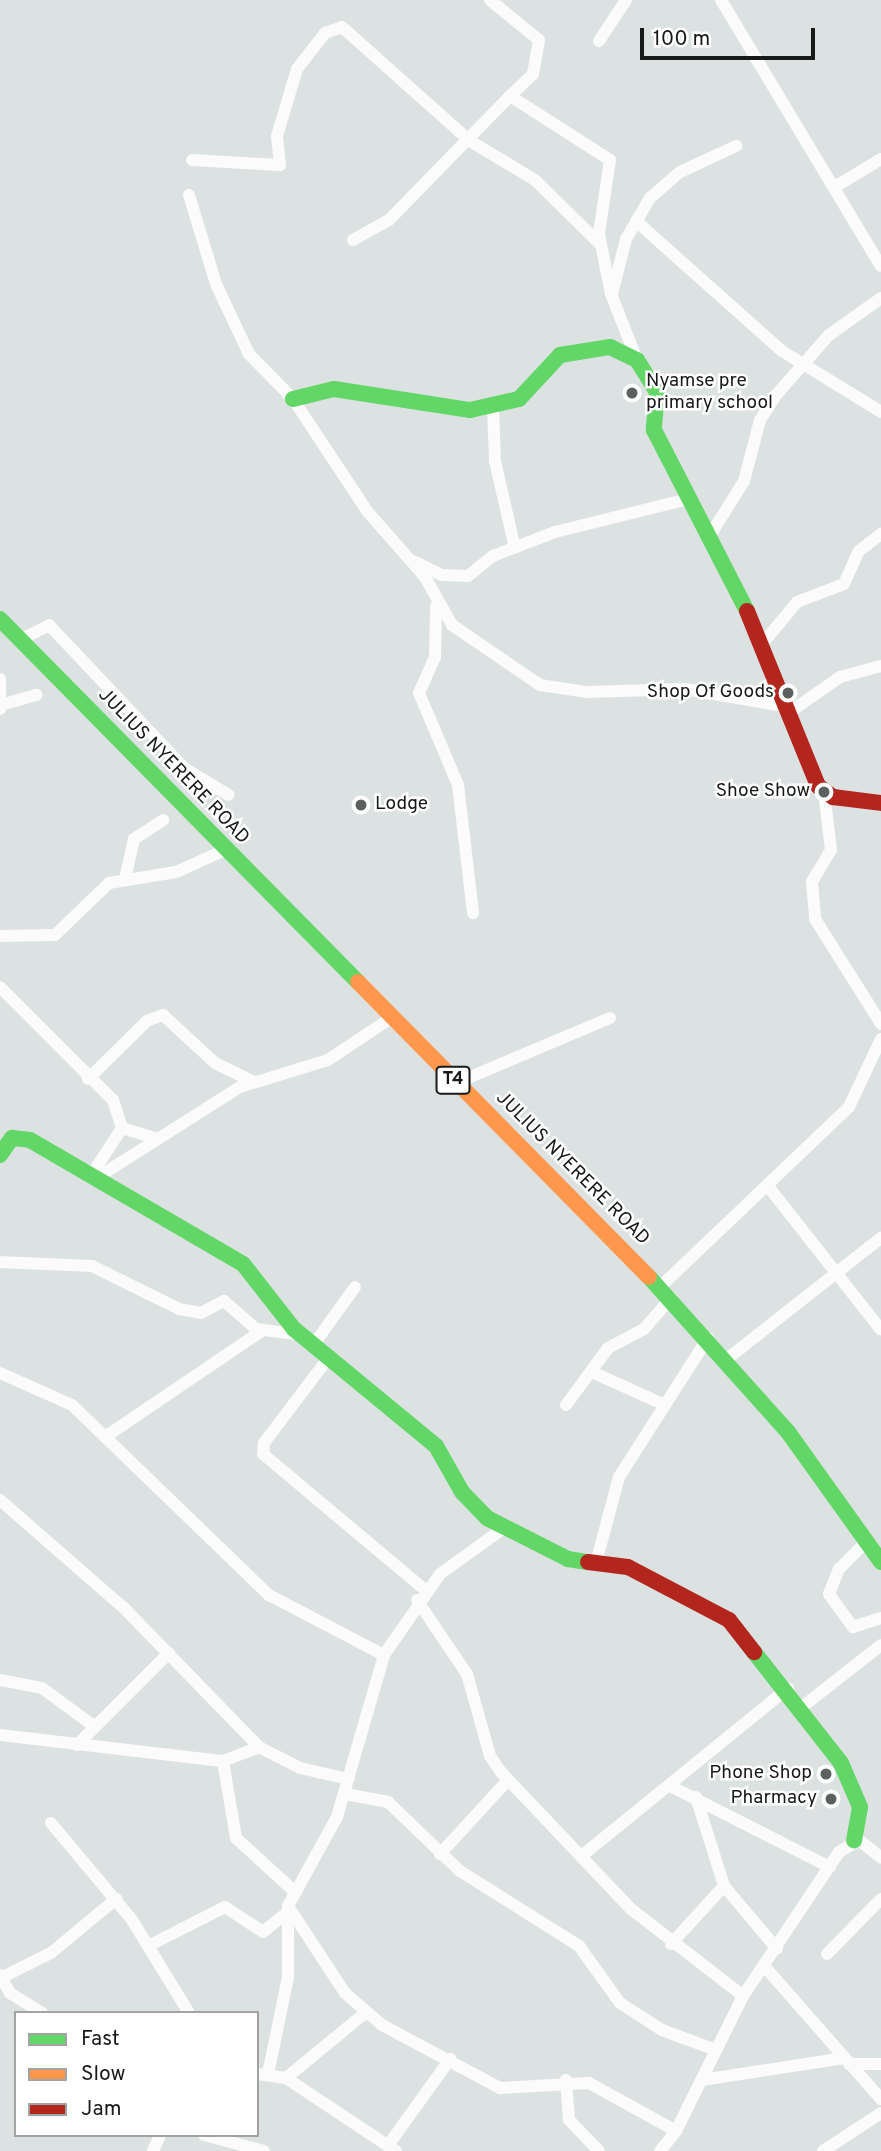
<!DOCTYPE html>
<html>
<head>
<meta charset="utf-8">
<style>
  body { margin:0 }
  #map { position:relative; width:881px; height:2151px; overflow:hidden; background:#dce2e1; font-family:Overpass,sans-serif }
  div>[style] { position:absolute }
  .street>* { height:12px; margin:-6px; padding:0 6px; transform-origin:6px; border-radius:6px; background:#fafbfa }
  .fast>* { height:16px; margin:-8px; padding:0 8px; transform-origin:8px; border-radius:8px; background:#63d668 }
  .slow>* { height:16px; margin:-8px; padding:0 8px; transform-origin:8px; border-radius:8px; background:#ff974d }
  .jam>* { height:16px; margin:-8px; padding:0 8px; transform-origin:8px; border-radius:8px; background:#b3261e }
  .dots>* { width:19px; height:19px; translate:-50% -50%; box-sizing:border-box; border:4px solid #fff; border-radius:50% }
  span { translate:-50% -50%; white-space:nowrap; text-align:center; line-height:1.15; -webkit-text-stroke:5px #fff; paint-order:stroke }
  .shield-label span { padding:2px 5px; background:#fff; border:2px solid; border-radius:5px; -webkit-text-stroke-width:0 }
  .shield-label { font-size:18px; color:#171a19; font-weight:700 }
  .poi-label { font-size:19px; color:#171a19 }
  .left { translate:0 -50%; text-align:left }
  .right { translate:-100% -50%; text-align:right }
  .street-label { font-size:19px; color:#171a19 }
  .legend { position:absolute; left:14px; top:2011px; width:245px; height:126px; box-sizing:border-box; background:#fff; border:2px solid #a2a3a3; margin:0; padding:9px 12px; list-style:none; font-size:21px; color:#171a19 }
  .legend li { display:flex; align-items:center; gap:14px; height:35px }
  .legend b { width:35px; border:2px solid #a2a3a3 }
  .scale { position:absolute; left:640px; top:28px; width:175px; height:32px; box-sizing:border-box; border:4px solid #171a19; border-top:0; padding-left:9px; font-size:21px; line-height:24px; white-space:nowrap; color:#171a19; -webkit-text-stroke:5px #fff; paint-order:stroke }
</style>
</head>
<body>
<div id="map">
  <div class="street">
    <div style="left:490px;top:0;width:63px;rotate:39.2deg"></div>
    <div style="left:539px;top:40px;width:35px;rotate:100deg"></div>
    <div style="left:533px;top:74px;width:32px;rotate:136deg"></div>
    <div style="left:721px;top:0;width:310px;rotate:59deg"></div>
    <div style="left:599px;top:41px;width:49px;rotate:-56.6deg"></div>
    <div style="left:192px;top:160px;width:88px;rotate:3.3deg"></div>
    <div style="left:280px;top:165px;width:29px;rotate:-96deg"></div>
    <div style="left:277px;top:136px;width:70px;rotate:-73.4deg"></div>
    <div style="left:297px;top:69px;width:46px;rotate:-52.1deg"></div>
    <div style="left:325px;top:33px;width:18px;rotate:-19deg"></div>
    <div style="left:342px;top:27px;width:171px;rotate:41.7deg"></div>
    <div style="left:470px;top:141px;width:76px;rotate:31deg"></div>
    <div style="left:535px;top:180px;width:93px;rotate:44.6deg"></div>
    <div style="left:838px;top:185px;width:50px;rotate:-31.2deg"></div>
    <div style="left:189px;top:195px;width:93px;rotate:73.1deg"></div>
    <div style="left:216px;top:284px;width:77px;rotate:64.8deg"></div>
    <div style="left:249px;top:354px;width:63px;rotate:45.6deg"></div>
    <div style="left:293px;top:399px;width:134px;rotate:56.5deg"></div>
    <div style="left:367px;top:511px;width:88px;rotate:48.7deg"></div>
    <div style="left:425px;top:577px;width:55px;rotate:60.6deg"></div>
    <div style="left:452px;top:625px;width:107px;rotate:34.3deg"></div>
    <div style="left:540px;top:685px;width:48px;rotate:8.5deg"></div>
    <div style="left:587px;top:692px;width:98px;rotate:-1.8deg"></div>
    <div style="left:685px;top:689px;width:99px;rotate:9.8deg"></div>
    <div style="left:636px;top:221px;width:195px;rotate:41.7deg"></div>
    <div style="left:782px;top:351px;width:116px;rotate:31.6deg"></div>
    <div style="left:353px;top:240px;width:41px;rotate:-29.1deg"></div>
    <div style="left:389px;top:220px;width:173px;rotate:-45.7deg"></div>
    <div style="left:510px;top:96px;width:119px;rotate:32.6deg"></div>
    <div style="left:610px;top:160px;width:75px;rotate:98.5deg"></div>
    <div style="left:599px;top:234px;width:61px;rotate:78.7deg"></div>
    <div style="left:611px;top:294px;width:71px;rotate:68.5deg"></div>
    <div style="left:612px;top:294px;width:57px;rotate:-75.7deg"></div>
    <div style="left:626px;top:239px;width:48px;rotate:-59.7deg"></div>
    <div style="left:650px;top:198px;width:40px;rotate:-41deg"></div>
    <div style="left:680px;top:172px;width:62px;rotate:-24.9deg"></div>
    <div style="left:493px;top:405px;width:56px;rotate:88deg"></div>
    <div style="left:495px;top:461px;width:89px;rotate:77.1deg"></div>
    <div style="left:709px;top:537px;width:66px;rotate:-58deg"></div>
    <div style="left:744px;top:481px;width:63px;rotate:-75.3deg"></div>
    <div style="left:760px;top:420px;width:30px;rotate:-57deg"></div>
    <div style="left:776px;top:395px;width:80px;rotate:-48.5deg"></div>
    <div style="left:829px;top:335px;width:64px;rotate:-35.4deg"></div>
    <div style="left:413px;top:561px;width:32px;rotate:26deg"></div>
    <div style="left:442px;top:575px;width:26px;rotate:2deg"></div>
    <div style="left:468px;top:576px;width:32px;rotate:-39deg"></div>
    <div style="left:493px;top:556px;width:66px;rotate:-21.2deg"></div>
    <div style="left:555px;top:532px;width:137px;rotate:-13.9deg"></div>
    <div style="left:436px;top:606px;width:51px;rotate:91.1deg"></div>
    <div style="left:435px;top:657px;width:39px;rotate:114deg"></div>
    <div style="left:419px;top:693px;width:100px;rotate:67deg"></div>
    <div style="left:458px;top:785px;width:129px;rotate:83.3deg"></div>
    <div style="left:20px;top:640px;width:33px;rotate:-27deg"></div>
    <div style="left:49px;top:625px;width:197px;rotate:46.6deg"></div>
    <div style="left:184px;top:768px;width:52px;rotate:31deg"></div>
    <div style="left:763px;top:643px;width:53px;rotate:-50.3deg"></div>
    <div style="left:797px;top:602px;width:50px;rotate:-21deg"></div>
    <div style="left:844px;top:584px;width:36px;rotate:-66deg"></div>
    <div style="left:859px;top:551px;width:28px;rotate:-38deg"></div>
    <div style="left:0;top:679px;width:30px;rotate:90deg"></div>
    <div style="left:1px;top:705px;width:37px;rotate:-16deg"></div>
    <div style="left:787px;top:714px;width:65px;rotate:-34.9deg"></div>
    <div style="left:840px;top:677px;width:42px;rotate:-15deg"></div>
    <div style="left:824px;top:792px;width:58px;rotate:83.1deg"></div>
    <div style="left:831px;top:850px;width:37px;rotate:121deg"></div>
    <div style="left:812px;top:882px;width:37px;rotate:85deg"></div>
    <div style="left:815px;top:919px;width:124px;rotate:57.8deg"></div>
    <div style="left:125px;top:879px;width:41px;rotate:-77.3deg"></div>
    <div style="left:134px;top:839px;width:35px;rotate:-33deg"></div>
    <div style="left:0;top:936px;width:55px;rotate:-1deg"></div>
    <div style="left:55px;top:935px;width:75px;rotate:-43.9deg"></div>
    <div style="left:109px;top:883px;width:68px;rotate:-9.3deg"></div>
    <div style="left:176px;top:872px;width:54px;rotate:-24.2deg"></div>
    <div style="left:0;top:987px;width:160px;rotate:45deg"></div>
    <div style="left:113px;top:1100px;width:29px;rotate:72deg"></div>
    <div style="left:88px;top:1079px;width:83px;rotate:-44.5deg"></div>
    <div style="left:147px;top:1021px;width:17px;rotate:-21deg"></div>
    <div style="left:163px;top:1015px;width:71px;rotate:42.7deg"></div>
    <div style="left:215px;top:1063px;width:43px;rotate:26deg"></div>
    <div style="left:456px;top:1083px;width:167px;rotate:-22.9deg"></div>
    <div style="left:92px;top:1174px;width:55px;rotate:-56.9deg"></div>
    <div style="left:122px;top:1128px;width:37px;rotate:17deg"></div>
    <div style="left:98px;top:1177px;width:168px;rotate:-32.4deg"></div>
    <div style="left:240px;top:1087px;width:92px;rotate:-17.1deg"></div>
    <div style="left:328px;top:1060px;width:76px;rotate:-33.7deg"></div>
    <div style="left:767px;top:1185px;width:184px;rotate:51.8deg"></div>
    <div style="left:0;top:1262px;width:92px;rotate:2.5deg"></div>
    <div style="left:92px;top:1266px;width:97px;rotate:26.3deg"></div>
    <div style="left:179px;top:1309px;width:22px;rotate:10deg"></div>
    <div style="left:201px;top:1313px;width:26px;rotate:-28deg"></div>
    <div style="left:224px;top:1301px;width:43px;rotate:41.2deg"></div>
    <div style="left:256px;top:1329px;width:46px;rotate:7.4deg"></div>
    <div style="left:660px;top:1287px;width:261px;rotate:-43.6deg"></div>
    <div style="left:849px;top:1107px;width:75px;rotate:-64.8deg"></div>
    <div style="left:314px;top:1344px;width:70px;rotate:-54.3deg"></div>
    <div style="left:329px;top:1357px;width:108px;rotate:127.1deg"></div>
    <div style="left:264px;top:1443px;width:11px;rotate:95deg"></div>
    <div style="left:263px;top:1454px;width:212px;rotate:40deg"></div>
    <div style="left:727px;top:1359px;width:196px;rotate:-38.2deg"></div>
    <div style="left:0;top:1373px;width:79px;rotate:24deg"></div>
    <div style="left:72px;top:1405px;width:274px;rotate:44deg"></div>
    <div style="left:269px;top:1595px;width:130px;rotate:27.6deg"></div>
    <div style="left:594px;top:1373px;width:76px;rotate:24.2deg"></div>
    <div style="left:566px;top:1405px;width:71px;rotate:-53.6deg"></div>
    <div style="left:608px;top:1348px;width:41px;rotate:-27.8deg"></div>
    <div style="left:644px;top:1329px;width:41px;rotate:-48.9deg"></div>
    <div style="left:105px;top:1437px;width:191px;rotate:-34.1deg"></div>
    <div style="left:0;top:1500px;width:164px;rotate:41.1deg"></div>
    <div style="left:124px;top:1608px;width:194px;rotate:45.8deg"></div>
    <div style="left:259px;top:1747px;width:46px;rotate:27.1deg"></div>
    <div style="left:300px;top:1768px;width:50px;rotate:12.7deg"></div>
    <div style="left:867px;top:1541px;width:40px;rotate:135deg"></div>
    <div style="left:839px;top:1569px;width:27px;rotate:112deg"></div>
    <div style="left:829px;top:1594px;width:41px;rotate:54deg"></div>
    <div style="left:853px;top:1627px;width:29px;rotate:-18deg"></div>
    <div style="left:597px;top:1559px;width:85px;rotate:-75deg"></div>
    <div style="left:619px;top:1477px;width:165px;rotate:-57.4deg"></div>
    <div style="left:417px;top:1600px;width:89px;rotate:56deg"></div>
    <div style="left:467px;top:1674px;width:85px;rotate:74.3deg"></div>
    <div style="left:490px;top:1756px;width:18px;rotate:56deg"></div>
    <div style="left:500px;top:1771px;width:190px;rotate:46.5deg"></div>
    <div style="left:631px;top:1909px;width:142px;rotate:37.8deg"></div>
    <div style="left:0;top:1680px;width:43px;rotate:10.8deg"></div>
    <div style="left:42px;top:1688px;width:64px;rotate:36.2deg"></div>
    <div style="left:802px;top:1707px;width:100px;rotate:-38.1deg"></div>
    <div style="left:0;top:1735px;width:225px;rotate:6.7deg"></div>
    <div style="left:223px;top:1761px;width:39px;rotate:-21deg"></div>
    <div style="left:77px;top:1745px;width:130px;rotate:-45deg"></div>
    <div style="left:223px;top:1761px;width:78px;rotate:80.4deg"></div>
    <div style="left:236px;top:1838px;width:80px;rotate:42.5deg"></div>
    <div style="left:672px;top:1787px;width:177px;rotate:26.9deg"></div>
    <div style="left:345px;top:1794px;width:44px;rotate:10.5deg"></div>
    <div style="left:388px;top:1802px;width:100px;rotate:43.8deg"></div>
    <div style="left:460px;top:1871px;width:141px;rotate:32.2deg"></div>
    <div style="left:579px;top:1946px;width:70px;rotate:54.3deg"></div>
    <div style="left:620px;top:2003px;width:50px;rotate:32.7deg"></div>
    <div style="left:662px;top:2030px;width:58px;rotate:20.3deg"></div>
    <div style="left:696px;top:1797px;width:93px;rotate:72.5deg"></div>
    <div style="left:724px;top:1886px;width:82px;rotate:49.9deg"></div>
    <div style="left:51px;top:1823px;width:126px;rotate:50.1deg"></div>
    <div style="left:132px;top:1920px;width:109px;rotate:58.5deg"></div>
    <div style="left:440px;top:1854px;width:100px;rotate:-47.4deg"></div>
    <div style="left:584px;top:1854px;width:263px;rotate:-39.1deg"></div>
    <div style="left:288px;top:1906px;width:104px;rotate:56.8deg"></div>
    <div style="left:345px;top:1993px;width:49px;rotate:40.9deg"></div>
    <div style="left:382px;top:2025px;width:134px;rotate:28.1deg"></div>
    <div style="left:500px;top:2088px;width:89px;rotate:-3.2deg"></div>
    <div style="left:589px;top:2083px;width:99px;rotate:28.9deg"></div>
    <div style="left:671px;top:1944px;width:79px;rotate:-47.6deg"></div>
    <div style="left:148px;top:1946px;width:86px;rotate:-26.9deg"></div>
    <div style="left:225px;top:1907px;width:45px;rotate:33.3deg"></div>
    <div style="left:263px;top:1932px;width:32px;rotate:-39deg"></div>
    <div style="left:827px;top:1954px;width:77px;rotate:-45.5deg"></div>
    <div style="left:765px;top:1967px;width:176px;rotate:48.7deg"></div>
    <div style="left:0;top:1975px;width:21px;rotate:61deg"></div>
    <div style="left:10px;top:1993px;width:38px;rotate:32deg"></div>
    <div style="left:1px;top:1978px;width:56px;rotate:-26.6deg"></div>
    <div style="left:51px;top:1953px;width:85px;rotate:-39.7deg"></div>
    <div style="left:849px;top:2064px;width:32px"></div>
    <div style="left:257px;top:2074px;width:29px;rotate:8deg"></div>
    <div style="left:286px;top:2078px;width:132px;rotate:33.6deg"></div>
    <div style="left:268px;top:2074px;width:99px;rotate:-78.3deg"></div>
    <div style="left:288px;top:1977px;width:71px;rotate:-90deg"></div>
    <div style="left:288px;top:1906px;width:102px;rotate:-61.2deg"></div>
    <div style="left:337px;top:1817px;width:169px;rotate:-73.8deg"></div>
    <div style="left:384px;top:1655px;width:98px;rotate:-55.3deg"></div>
    <div style="left:440px;top:1574px;width:79px;rotate:-35.7deg"></div>
    <div style="left:286px;top:2078px;width:101px;rotate:-39.4deg"></div>
    <div style="left:566px;top:2080px;width:40px;rotate:85.7deg"></div>
    <div style="left:569px;top:2120px;width:43px;rotate:45.9deg"></div>
    <div style="left:702px;top:2080px;width:144px;rotate:-8.8deg"></div>
    <div style="left:204px;top:2135px;width:62px;rotate:14.9deg"></div>
    <div style="left:389px;top:2144px;width:105px;rotate:-54.3deg"></div>
    <div style="left:153px;top:2151px;width:17px;rotate:-66deg"></div>
    <div style="left:660px;top:2151px;width:26px;rotate:-51deg"></div>
    <div style="left:676px;top:2131px;width:151px;rotate:-63.6deg"></div>
    <div style="left:743px;top:1996px;width:173px;rotate:-56.3deg"></div>
    <div style="left:839px;top:1852px;width:23px;rotate:-31deg"></div>
    <div style="left:859px;top:1840px;width:28px;rotate:39deg"></div>
    <div style="left:823px;top:2151px;width:69px;rotate:-33.2deg"></div>
  </div>
  <div class="fast">
    <div style="left:293px;top:399px;width:42px;rotate:-13.7deg"></div>
    <div style="left:334px;top:389px;width:138px;rotate:8.8deg"></div>
    <div style="left:470px;top:410px;width:50px;rotate:-12.7deg"></div>
    <div style="left:519px;top:399px;width:60px;rotate:-47deg"></div>
    <div style="left:560px;top:355px;width:51px;rotate:-9.1deg"></div>
    <div style="left:610px;top:347px;width:30px;rotate:26deg"></div>
    <div style="left:637px;top:360px;width:38px;rotate:58deg"></div>
    <div style="left:657px;top:392px;width:38px;rotate:95deg"></div>
    <div style="left:654px;top:430px;width:203px;rotate:62.8deg"></div>
    <div style="left:0;top:619px;width:510px;rotate:45.4deg"></div>
    <div style="left:0;top:1155px;width:21px;rotate:-55deg"></div>
    <div style="left:12px;top:1138px;width:18px;rotate:6deg"></div>
    <div style="left:30px;top:1140px;width:246px;rotate:30.2deg"></div>
    <div style="left:243px;top:1264px;width:83px;rotate:51.9deg"></div>
    <div style="left:294px;top:1329px;width:184px;rotate:39.5deg"></div>
    <div style="left:436px;top:1446px;width:53px;rotate:60.5deg"></div>
    <div style="left:462px;top:1492px;width:36px;rotate:46deg"></div>
    <div style="left:487px;top:1518px;width:91px;rotate:26.8deg"></div>
    <div style="left:568px;top:1559px;width:20px;rotate:9deg"></div>
    <div style="left:649px;top:1277px;width:208px;rotate:48.1deg"></div>
    <div style="left:788px;top:1432px;width:160px;rotate:54.4deg"></div>
    <div style="left:754px;top:1652px;width:141px;rotate:51.9deg"></div>
    <div style="left:841px;top:1763px;width:48px;rotate:66.6deg"></div>
    <div style="left:860px;top:1807px;width:34px;rotate:100deg"></div>
  </div>
  <div class="slow">
    <div style="left:358px;top:982px;width:414px;rotate:45.4deg"></div>
  </div>
  <div class="jam">
    <div style="left:747px;top:611px;width:189px;rotate:67.9deg"></div>
    <div style="left:818px;top:786px;width:19px;rotate:36deg"></div>
    <div style="left:833px;top:797px;width:48px;rotate:7.1deg"></div>
    <div style="left:588px;top:1562px;width:40px;rotate:7.1deg"></div>
    <div style="left:628px;top:1567px;width:114px;rotate:27.7deg"></div>
    <div style="left:729px;top:1620px;width:41px;rotate:52deg"></div>
  </div>
  <div class="dots">
    <div style="left:632px;top:393px;background:#5c605f"></div>
    <div style="left:788px;top:693px;background:#5c605f"></div>
    <div style="left:824px;top:792px;background:#5c605f"></div>
    <div style="left:361px;top:805px;background:#5c605f"></div>
    <div style="left:826px;top:1774px;background:#5c605f"></div>
    <div style="left:831px;top:1799px;background:#5c605f"></div>
  </div>
  <div class="shield-label">
    <span style="left:453px;top:1080px">T4</span>
  </div>
  <div class="poi-label">
    <span class="left" style="left:646px;top:393px">Nyamse pre<br>primary school</span>
    <span class="right" style="left:774px;top:693px">Shop Of Goods</span>
    <span class="right" style="left:810px;top:792px">Shoe Show</span>
    <span class="left" style="left:375px;top:805px">Lodge</span>
    <span class="right" style="left:812px;top:1774px">Phone Shop</span>
    <span class="right" style="left:817px;top:1799px">Pharmacy</span>
  </div>
  <div class="street-label">
    <span style="left:173px;top:767px;rotate:46deg">JULIUS NYERERE ROAD</span>
    <span style="left:572px;top:1169px;rotate:45deg">JULIUS NYERERE ROAD</span>
  </div>
  <ul class="legend">
  <li><b style="height:9px;background:#63d668"></b>Fast</li>
  <li><b style="height:9px;background:#ff974d"></b>Slow</li>
  <li><b style="height:9px;background:#b3261e"></b>Jam</li>
  </ul>
  <div class="scale">100 m</div>
</div>
</body>
</html>
